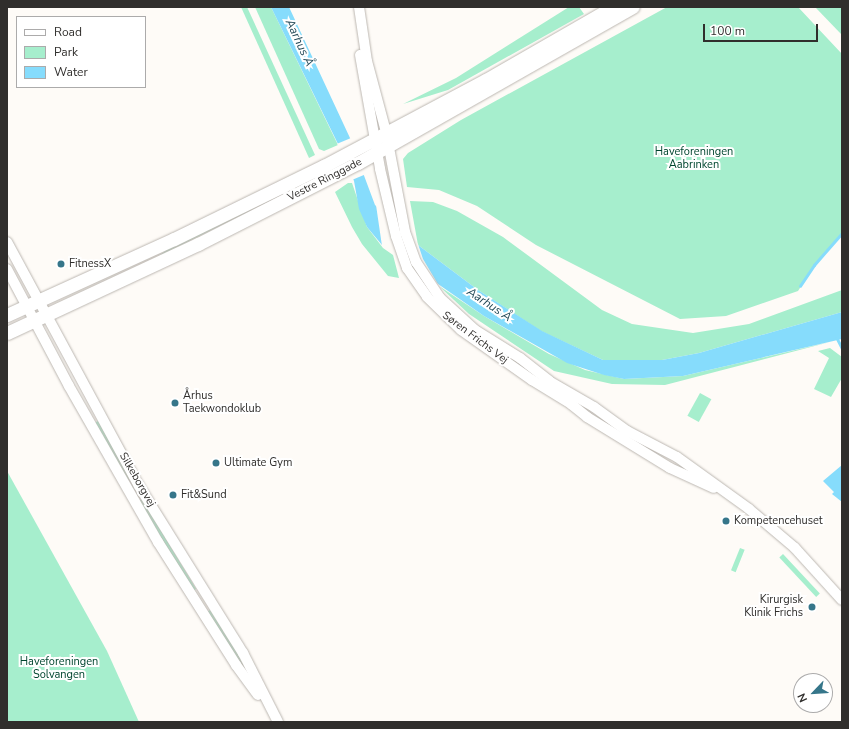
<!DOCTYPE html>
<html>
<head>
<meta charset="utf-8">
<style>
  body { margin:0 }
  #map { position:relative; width:849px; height:729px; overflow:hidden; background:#fefbf7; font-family:"Nunito Sans",sans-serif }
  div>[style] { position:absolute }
  .green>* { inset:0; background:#a6eecd; transform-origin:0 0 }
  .water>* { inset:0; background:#86dcfc }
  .pier>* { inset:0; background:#fefbf7; transform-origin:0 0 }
  .stream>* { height:2.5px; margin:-1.25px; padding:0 1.25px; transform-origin:1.25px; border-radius:1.25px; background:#86dcfc }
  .roads { filter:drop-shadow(0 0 1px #bcb7b1) drop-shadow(0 0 1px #bcb7b1) }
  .minor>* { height:10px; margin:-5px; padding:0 5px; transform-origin:5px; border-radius:5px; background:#fff }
  .major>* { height:13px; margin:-6.5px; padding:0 6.5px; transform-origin:6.5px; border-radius:6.5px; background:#fff }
  .dots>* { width:11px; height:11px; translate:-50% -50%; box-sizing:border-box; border:2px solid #fff; border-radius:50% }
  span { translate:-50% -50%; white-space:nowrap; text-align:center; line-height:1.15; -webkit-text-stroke:4px #fff; paint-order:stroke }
  .park-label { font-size:11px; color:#00462f }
  .street-label { font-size:11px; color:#302e2c }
  .poi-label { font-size:11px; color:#302e2c }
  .left { translate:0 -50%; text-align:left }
  .right { translate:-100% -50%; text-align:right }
  .water-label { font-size:12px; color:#204755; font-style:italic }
  .frame { position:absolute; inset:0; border:8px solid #302e2c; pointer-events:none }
  .legend { position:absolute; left:16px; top:16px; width:130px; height:72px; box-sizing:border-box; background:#fff; border:1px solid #acabab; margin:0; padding:5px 7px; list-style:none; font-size:12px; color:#302e2c }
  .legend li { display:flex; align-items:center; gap:8px; height:20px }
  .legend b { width:20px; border:1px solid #acabab }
  .north { position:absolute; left:793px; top:673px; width:40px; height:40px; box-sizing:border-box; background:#fff; border:1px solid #acabab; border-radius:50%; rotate:245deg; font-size:11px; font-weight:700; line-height:16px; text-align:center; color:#302e2c }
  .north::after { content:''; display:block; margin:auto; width:14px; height:18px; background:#36768a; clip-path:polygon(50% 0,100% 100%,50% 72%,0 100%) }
  .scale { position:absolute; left:703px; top:24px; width:115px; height:18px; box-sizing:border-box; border:2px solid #302e2c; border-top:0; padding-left:5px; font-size:12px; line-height:14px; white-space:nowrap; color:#302e2c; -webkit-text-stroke:3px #fff; paint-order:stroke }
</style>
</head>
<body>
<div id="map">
  <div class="green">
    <div style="clip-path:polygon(241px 7px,247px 7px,315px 155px,309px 158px)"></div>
    <div style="clip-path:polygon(255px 7px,271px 7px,338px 145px,324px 151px,319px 149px)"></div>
    <div style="clip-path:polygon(569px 7px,579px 7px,584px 14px,448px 90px,403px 104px,456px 78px)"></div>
    <div style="clip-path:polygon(667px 7px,798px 7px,842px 54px,842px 235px,815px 265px,798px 291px,726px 316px,680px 319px,536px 245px,477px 206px,439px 190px,407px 187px,403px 159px,408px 153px,461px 120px)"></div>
    <div style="clip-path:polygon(815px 7px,842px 7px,842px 35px)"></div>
    <div style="clip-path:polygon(352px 157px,295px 188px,159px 256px,170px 247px)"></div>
    <div style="clip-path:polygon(348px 183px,352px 183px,367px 227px,383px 248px,393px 255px,399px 278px,388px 276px,362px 244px,352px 227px,335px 192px)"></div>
    <div style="clip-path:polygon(410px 201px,433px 202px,457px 211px,503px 237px,602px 310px,632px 324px,693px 333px,749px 324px,842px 290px,842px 312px,699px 353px,662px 360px,603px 360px,541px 331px,478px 290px,418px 245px)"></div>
    <div style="clip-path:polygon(439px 286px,484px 316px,549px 354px,585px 370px,624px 379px,683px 376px,830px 342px,665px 385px,612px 384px,554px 371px,469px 314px)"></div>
    <div style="clip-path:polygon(830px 348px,842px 357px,842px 378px,831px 397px,814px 389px,829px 358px,818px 351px)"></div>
    <div style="left:700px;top:393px;width:13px;height:26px;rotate:29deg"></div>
    <div style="left:98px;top:421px;width:66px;height:4px;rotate:61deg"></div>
    <div style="clip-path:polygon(7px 471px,107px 651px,139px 722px,7px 722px)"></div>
    <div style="left:142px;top:499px;width:105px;height:4px;rotate:59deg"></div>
    <div style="left:740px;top:548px;width:5px;height:24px;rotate:22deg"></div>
    <div style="left:783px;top:554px;width:54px;height:5px;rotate:47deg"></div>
    <div style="clip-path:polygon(210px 610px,238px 654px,248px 674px,207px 612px)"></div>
  </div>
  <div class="water">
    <div style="clip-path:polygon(271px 7px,289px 7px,350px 138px,375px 205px,418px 245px,478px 290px,542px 331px,603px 360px,662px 360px,699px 353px,842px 312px,842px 339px,683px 376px,624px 379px,604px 375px,567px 363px,484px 316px,382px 245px,367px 227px,359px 209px,354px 181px,338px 144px)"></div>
    <div style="clip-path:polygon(842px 465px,842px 502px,832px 494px,834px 492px,823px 481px)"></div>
  </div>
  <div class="pier">
    <div style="left:351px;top:138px;width:39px;height:15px;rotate:67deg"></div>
    <div style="clip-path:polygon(376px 205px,418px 244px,423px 259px,439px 286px,382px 246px)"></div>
  </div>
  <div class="stream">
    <div style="left:800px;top:286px;width:25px;rotate:-56deg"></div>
    <div style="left:814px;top:265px;width:43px;rotate:-48.8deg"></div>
    <div style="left:837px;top:338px;width:11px;rotate:63deg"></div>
  </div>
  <div class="roads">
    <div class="minor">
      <div style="left:359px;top:7px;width:55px;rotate:81.6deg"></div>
      <div style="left:367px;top:61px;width:73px;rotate:75deg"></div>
      <div style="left:386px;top:132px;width:102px;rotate:79.2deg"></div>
      <div style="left:405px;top:232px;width:32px;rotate:70deg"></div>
      <div style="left:416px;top:262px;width:43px;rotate:56.3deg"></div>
      <div style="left:440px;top:298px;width:47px;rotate:42.4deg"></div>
      <div style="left:475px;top:330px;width:53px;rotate:31.9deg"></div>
      <div style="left:520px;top:358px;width:37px;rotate:38deg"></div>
      <div style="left:549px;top:381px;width:52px;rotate:30deg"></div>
      <div style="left:594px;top:407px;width:41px;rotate:36deg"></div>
      <div style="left:627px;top:431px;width:56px;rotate:27.5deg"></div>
      <div style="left:677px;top:457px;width:89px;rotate:35.8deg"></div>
      <div style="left:749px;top:509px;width:60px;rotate:40.3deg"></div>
      <div style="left:795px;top:548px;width:70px;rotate:47.9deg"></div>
      <div style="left:360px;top:55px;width:116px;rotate:80deg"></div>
      <div style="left:380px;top:169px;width:69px;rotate:76.6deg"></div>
      <div style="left:396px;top:236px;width:34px;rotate:71deg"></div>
      <div style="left:407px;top:268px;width:35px;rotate:55deg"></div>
      <div style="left:427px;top:297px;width:47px;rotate:44.1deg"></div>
      <div style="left:461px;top:330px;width:87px;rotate:35.2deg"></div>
      <div style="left:532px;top:380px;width:46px;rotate:31.6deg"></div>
      <div style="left:571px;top:404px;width:21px;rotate:39deg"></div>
      <div style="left:587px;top:417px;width:97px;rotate:31.6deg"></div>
      <div style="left:670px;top:468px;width:48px;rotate:24.4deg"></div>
      <div style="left:7px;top:242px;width:277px;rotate:61.6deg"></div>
      <div style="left:139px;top:486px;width:197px;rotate:58.1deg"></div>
      <div style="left:243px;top:653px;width:77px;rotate:63.1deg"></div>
      <div style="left:7px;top:269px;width:132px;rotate:62.1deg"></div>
      <div style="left:69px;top:386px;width:180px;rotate:60.3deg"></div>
      <div style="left:158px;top:542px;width:146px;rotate:57.6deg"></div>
      <div style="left:236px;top:665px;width:37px;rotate:54deg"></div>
    </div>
    <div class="major">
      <div style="left:7px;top:315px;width:183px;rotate:-24.5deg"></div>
      <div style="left:174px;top:239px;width:167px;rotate:-26deg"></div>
      <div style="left:324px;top:166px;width:183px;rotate:-28deg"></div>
      <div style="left:486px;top:80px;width:146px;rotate:-29.9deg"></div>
      <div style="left:7px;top:333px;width:211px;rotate:-25deg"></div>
      <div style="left:198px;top:244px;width:179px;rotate:-26.9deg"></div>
      <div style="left:358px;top:163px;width:316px;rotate:-29.6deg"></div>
    </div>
  </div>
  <div class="dots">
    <div style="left:61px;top:264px;background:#36768a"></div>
    <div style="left:175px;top:403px;background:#36768a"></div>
    <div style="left:216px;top:463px;background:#36768a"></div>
    <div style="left:173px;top:495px;background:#36768a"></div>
    <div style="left:726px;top:521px;background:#36768a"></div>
    <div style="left:812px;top:607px;background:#36768a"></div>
  </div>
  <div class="park-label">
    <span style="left:694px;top:159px">Haveforeningen<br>Aabrinken</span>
    <span style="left:59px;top:669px">Haveforeningen<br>Solvangen</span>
  </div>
  <div class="street-label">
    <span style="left:325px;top:180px;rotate:-27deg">Vestre Ringgade</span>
    <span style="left:475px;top:338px;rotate:37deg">Søren Frichs Vej</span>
    <span style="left:137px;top:480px;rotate:60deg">Silkeborgvej</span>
  </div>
  <div class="poi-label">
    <span class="left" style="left:69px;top:264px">FitnessX</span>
    <span class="left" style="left:183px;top:403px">Århus<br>Taekwondoklub</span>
    <span class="left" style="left:224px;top:463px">Ultimate Gym</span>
    <span class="left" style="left:181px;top:495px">Fit&amp;Sund</span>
    <span class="left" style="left:734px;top:521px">Kompetencehuset</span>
    <span class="right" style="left:803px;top:607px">Kirurgisk<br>Klinik Frichs</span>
  </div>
  <div class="water-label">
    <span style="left:299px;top:43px;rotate:65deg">Aarhus Å</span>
    <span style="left:489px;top:305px;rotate:34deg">Aarhus Å</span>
  </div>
  <div class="frame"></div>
  <ul class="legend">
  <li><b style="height:5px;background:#fff"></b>Road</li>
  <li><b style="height:11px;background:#a6eecd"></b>Park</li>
  <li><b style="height:11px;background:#86dcfc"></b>Water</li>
  </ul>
  <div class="north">N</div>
  <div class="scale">100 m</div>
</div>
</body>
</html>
